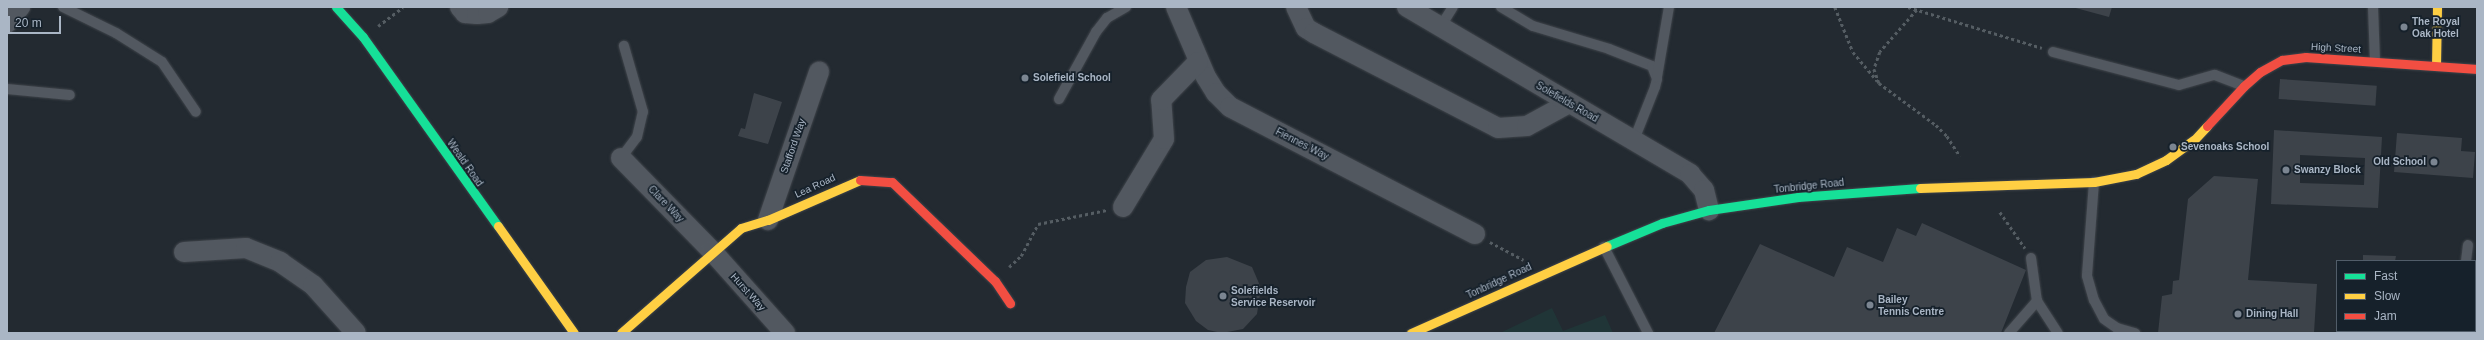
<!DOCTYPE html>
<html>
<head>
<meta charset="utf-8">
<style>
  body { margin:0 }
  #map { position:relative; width:2484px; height:340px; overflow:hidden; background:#232a31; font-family:Helvetica,sans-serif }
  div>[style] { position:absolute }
  .green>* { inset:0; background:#203537 }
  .building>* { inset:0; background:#3d434a; transform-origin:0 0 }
  .path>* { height:2.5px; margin-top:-1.25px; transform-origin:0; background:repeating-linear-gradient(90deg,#555d63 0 3px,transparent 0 6px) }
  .roads { filter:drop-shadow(0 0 1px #3f444a) drop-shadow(0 0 1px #3f444a) }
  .lane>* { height:10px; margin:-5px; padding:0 5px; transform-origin:5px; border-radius:5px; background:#525860 }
  .street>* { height:20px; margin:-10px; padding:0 10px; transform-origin:10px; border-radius:10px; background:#525860 }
  .fast>* { height:9px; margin:-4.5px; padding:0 4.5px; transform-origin:4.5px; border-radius:4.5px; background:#16e098 }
  .slow>* { height:9px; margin:-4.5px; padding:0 4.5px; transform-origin:4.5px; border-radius:4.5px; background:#ffcf43 }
  .jam>* { height:9px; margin:-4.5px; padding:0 4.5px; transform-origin:4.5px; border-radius:4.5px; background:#f24e42 }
  .dots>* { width:11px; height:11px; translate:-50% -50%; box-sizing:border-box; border:2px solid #16212b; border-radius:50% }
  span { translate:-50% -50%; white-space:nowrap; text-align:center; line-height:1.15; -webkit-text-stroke:3.5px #16212b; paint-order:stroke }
  .poi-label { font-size:10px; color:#aab6c5; font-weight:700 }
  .left { translate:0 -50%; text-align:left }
  .right { translate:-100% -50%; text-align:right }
  .street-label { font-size:10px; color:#aab6c5 }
  .frame { position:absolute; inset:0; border:8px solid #aab6c5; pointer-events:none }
  .legend { position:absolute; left:2336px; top:260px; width:140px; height:72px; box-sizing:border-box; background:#16212b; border:1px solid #515d69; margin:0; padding:5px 7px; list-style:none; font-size:12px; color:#aab6c5 }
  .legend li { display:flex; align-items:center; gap:8px; height:20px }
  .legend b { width:20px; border:1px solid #515d69 }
  .scale { position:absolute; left:8px; top:16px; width:53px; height:18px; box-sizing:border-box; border:2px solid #aab6c5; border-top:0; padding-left:5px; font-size:12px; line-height:14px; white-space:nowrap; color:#aab6c5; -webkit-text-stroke:3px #16212b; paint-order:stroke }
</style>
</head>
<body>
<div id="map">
  <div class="green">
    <div style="clip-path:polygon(1552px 308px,1563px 331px,1605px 315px,1613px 333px,1500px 333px)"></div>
  </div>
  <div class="building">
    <div style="clip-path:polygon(2072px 7px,2112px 7px,2109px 17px)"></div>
    <div style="left:2280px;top:79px;width:97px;height:20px;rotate:4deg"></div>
    <div style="clip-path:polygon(754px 93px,782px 102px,768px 144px,738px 136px,741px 128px,745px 129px)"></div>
    <div style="clip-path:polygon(evenodd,2274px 130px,2382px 137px,2378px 208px,2271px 204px,2274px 130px,2300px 155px,2365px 158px,2364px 185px,2300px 183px,2300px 155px)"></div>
    <div style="clip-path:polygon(2397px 133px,2462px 138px,2461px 151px,2475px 152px,2473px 178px,2394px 172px)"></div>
    <div style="clip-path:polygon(2214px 176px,2258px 179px,2248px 280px,2317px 284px,2314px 333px,2158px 333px,2162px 296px,2172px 294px,2173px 281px,2179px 280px,2188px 199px)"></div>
    <div style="clip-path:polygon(1922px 223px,2026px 270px,2001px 333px,1714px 333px,1760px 244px,1834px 277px,1847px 247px,1883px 262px,1897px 228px,1916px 236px)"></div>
    <div style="clip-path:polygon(2363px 255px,2396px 256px,2395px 261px,2363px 261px)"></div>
    <div style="clip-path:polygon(1227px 257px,1252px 267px,1261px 288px,1257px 314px,1243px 329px,1222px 333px,1208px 330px,1196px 321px,1185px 303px,1186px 287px,1190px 272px,1206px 260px)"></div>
  </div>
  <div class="path">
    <div style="left:1835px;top:7px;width:48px;rotate:68.2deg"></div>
    <div style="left:1853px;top:52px;width:38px;rotate:50deg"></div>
    <div style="left:1908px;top:7px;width:140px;rotate:17deg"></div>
    <div style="left:1917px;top:10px;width:56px;rotate:131.4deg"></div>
    <div style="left:1880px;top:52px;width:18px;rotate:109deg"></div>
    <div style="left:1874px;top:69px;width:15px;rotate:70deg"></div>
    <div style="left:1879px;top:83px;width:71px;rotate:36.4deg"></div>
    <div style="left:1936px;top:125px;width:16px;rotate:45deg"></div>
    <div style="left:1947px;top:136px;width:24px;rotate:57deg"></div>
    <div style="left:378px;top:26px;width:31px;rotate:-37deg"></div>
    <div style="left:2000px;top:212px;width:44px;rotate:55.2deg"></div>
    <div style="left:1490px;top:242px;width:38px;rotate:28deg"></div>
    <div style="left:1009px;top:267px;width:16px;rotate:-43deg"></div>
    <div style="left:1021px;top:256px;width:36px;rotate:-62deg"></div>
    <div style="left:1038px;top:224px;width:70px;rotate:-11.5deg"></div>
  </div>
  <div class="roads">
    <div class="lane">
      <div style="left:63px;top:7px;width:59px;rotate:26.1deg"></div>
      <div style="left:116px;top:33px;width:54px;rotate:32.2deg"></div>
      <div style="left:162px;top:62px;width:60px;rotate:55.8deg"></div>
      <div style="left:1501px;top:7px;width:37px;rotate:31deg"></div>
      <div style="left:1533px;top:26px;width:79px;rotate:16.8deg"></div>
      <div style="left:1609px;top:49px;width:46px;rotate:21.6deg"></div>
      <div style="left:1652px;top:66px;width:14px;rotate:69deg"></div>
      <div style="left:1657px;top:79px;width:8px;rotate:104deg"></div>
      <div style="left:1655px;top:87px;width:57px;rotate:111.6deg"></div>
      <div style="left:2373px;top:7px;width:54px;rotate:87.9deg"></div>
      <div style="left:1441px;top:26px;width:22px;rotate:-58deg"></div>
      <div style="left:2053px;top:52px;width:130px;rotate:14.7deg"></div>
      <div style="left:2179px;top:85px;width:37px;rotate:-16deg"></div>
      <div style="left:2215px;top:75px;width:31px;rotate:21deg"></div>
      <div style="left:1657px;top:77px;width:71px;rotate:-80.3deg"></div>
      <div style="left:7px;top:89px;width:63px;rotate:5.4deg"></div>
      <div style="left:1059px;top:99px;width:77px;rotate:-61.1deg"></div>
      <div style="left:1096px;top:32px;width:18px;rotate:-52deg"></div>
      <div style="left:1107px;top:18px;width:22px;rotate:-30deg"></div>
      <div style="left:621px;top:158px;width:26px;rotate:-53deg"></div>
      <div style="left:637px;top:137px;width:26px;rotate:-77deg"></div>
      <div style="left:643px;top:112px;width:69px;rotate:-106.1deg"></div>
      <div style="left:2094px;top:182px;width:94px;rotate:94.3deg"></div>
      <div style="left:2087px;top:276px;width:25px;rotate:74deg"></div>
      <div style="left:2094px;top:300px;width:21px;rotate:62deg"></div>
      <div style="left:2104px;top:319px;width:16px;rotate:35deg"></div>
      <div style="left:2117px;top:328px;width:19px;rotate:16deg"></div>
      <div style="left:1604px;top:247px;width:97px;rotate:62.9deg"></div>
      <div style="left:2031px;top:258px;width:43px;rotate:82.1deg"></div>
      <div style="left:2037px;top:301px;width:38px;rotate:57deg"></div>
      <div style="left:2466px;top:261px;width:16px;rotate:-83deg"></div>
      <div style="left:2009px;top:333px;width:43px;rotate:-48.8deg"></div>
      <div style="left:2453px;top:333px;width:2px;rotate:-63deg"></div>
    </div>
    <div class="street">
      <div style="left:460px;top:7px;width:8px;rotate:50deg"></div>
      <div style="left:465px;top:13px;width:12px;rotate:5deg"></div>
      <div style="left:477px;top:14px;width:11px;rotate:-5deg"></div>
      <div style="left:488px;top:13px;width:12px;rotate:-31deg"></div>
      <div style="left:1176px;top:7px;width:76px;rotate:66.8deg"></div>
      <div style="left:1206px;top:77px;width:19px;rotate:58deg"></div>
      <div style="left:1216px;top:93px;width:20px;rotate:45deg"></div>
      <div style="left:1230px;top:107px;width:276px;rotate:27.4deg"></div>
      <div style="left:1296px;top:7px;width:23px;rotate:65deg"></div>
      <div style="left:1306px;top:28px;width:9px;rotate:32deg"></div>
      <div style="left:1314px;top:33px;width:207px;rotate:27.3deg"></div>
      <div style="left:1498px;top:128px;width:29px;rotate:-4deg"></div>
      <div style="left:1527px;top:126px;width:48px;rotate:-28.7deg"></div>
      <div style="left:1407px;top:7px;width:329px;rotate:30.5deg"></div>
      <div style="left:1690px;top:174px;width:21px;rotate:49deg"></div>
      <div style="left:1704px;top:190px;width:21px;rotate:76deg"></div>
      <div style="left:7px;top:23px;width:21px;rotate:-51deg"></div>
      <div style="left:621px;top:158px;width:130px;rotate:45.6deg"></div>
      <div style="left:712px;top:251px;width:110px;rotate:48.3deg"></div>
      <div style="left:1123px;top:207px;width:79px;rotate:-58.9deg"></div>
      <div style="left:1164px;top:139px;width:39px;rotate:-94deg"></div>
      <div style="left:1161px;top:100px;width:53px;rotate:-45.8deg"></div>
      <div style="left:768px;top:220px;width:157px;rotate:-71deg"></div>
      <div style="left:184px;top:252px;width:62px;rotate:-3.7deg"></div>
      <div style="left:246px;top:248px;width:37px;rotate:22deg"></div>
      <div style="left:280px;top:262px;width:40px;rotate:34.9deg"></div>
      <div style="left:313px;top:285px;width:64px;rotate:48.1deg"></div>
    </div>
    <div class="fast">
      <div style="left:336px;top:7px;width:40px;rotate:48deg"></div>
      <div style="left:363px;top:37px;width:232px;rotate:54.5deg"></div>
      <div style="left:1607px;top:246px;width:60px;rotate:-22.7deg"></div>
      <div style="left:1662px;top:223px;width:49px;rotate:-15.5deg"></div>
      <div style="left:1709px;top:210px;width:90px;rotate:-8.3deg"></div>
      <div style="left:1798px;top:197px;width:122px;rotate:-4.2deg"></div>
    </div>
    <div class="slow">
      <div style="left:2436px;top:66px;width:59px;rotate:-89deg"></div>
      <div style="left:1920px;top:188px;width:174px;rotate:-2deg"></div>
      <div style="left:2094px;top:182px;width:43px;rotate:-10.8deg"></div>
      <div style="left:2136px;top:174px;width:33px;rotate:-25deg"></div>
      <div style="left:2166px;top:160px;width:34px;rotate:-36deg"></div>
      <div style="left:2194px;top:140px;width:19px;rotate:-47deg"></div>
      <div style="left:498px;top:226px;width:131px;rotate:54.6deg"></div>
      <div style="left:621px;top:333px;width:159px;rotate:-41.2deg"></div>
      <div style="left:741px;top:228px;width:28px;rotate:-17deg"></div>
      <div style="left:768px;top:220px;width:100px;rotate:-23.5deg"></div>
      <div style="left:1411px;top:333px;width:214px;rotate:-23.9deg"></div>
    </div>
    <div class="jam">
      <div style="left:2207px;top:126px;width:54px;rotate:-47.2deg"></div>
      <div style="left:2244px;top:86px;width:21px;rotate:-41deg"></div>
      <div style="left:2260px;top:72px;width:25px;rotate:-29deg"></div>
      <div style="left:2282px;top:60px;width:24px;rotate:-7deg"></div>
      <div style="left:2306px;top:57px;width:171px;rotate:4deg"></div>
      <div style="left:860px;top:180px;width:32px;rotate:4deg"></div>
      <div style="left:892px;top:182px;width:143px;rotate:43.9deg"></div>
      <div style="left:995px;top:281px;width:27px;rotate:56deg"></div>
    </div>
  </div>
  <div class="dots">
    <div style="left:2404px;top:27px;background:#7b8591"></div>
    <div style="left:1025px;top:78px;background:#7b8591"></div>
    <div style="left:2173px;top:147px;background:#7b8591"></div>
    <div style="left:2434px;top:162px;background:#7b8591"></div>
    <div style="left:2286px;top:170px;background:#7b8591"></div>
    <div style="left:1223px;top:296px;background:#7b8591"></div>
    <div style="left:1870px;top:305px;background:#7b8591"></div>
    <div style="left:2238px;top:314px;background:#7b8591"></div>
  </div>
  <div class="poi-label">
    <span class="left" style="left:2412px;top:27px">The Royal<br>Oak Hotel</span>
    <span class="left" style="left:1033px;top:78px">Solefield School</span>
    <span class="left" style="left:2181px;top:147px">Sevenoaks School</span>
    <span class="right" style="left:2426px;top:162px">Old School</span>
    <span class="left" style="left:2294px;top:170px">Swanzy Block</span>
    <span class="left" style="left:1231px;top:296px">Solefields<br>Service Reservoir</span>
    <span class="left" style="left:1878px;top:305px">Bailey<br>Tennis Centre</span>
    <span class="left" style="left:2246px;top:314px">Dining Hall</span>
  </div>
  <div class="street-label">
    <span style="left:2336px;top:48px;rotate:3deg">High Street</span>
    <span style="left:1567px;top:102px;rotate:30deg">Solefields Road</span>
    <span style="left:1302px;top:144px;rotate:27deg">Fiennes Way</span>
    <span style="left:793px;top:146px;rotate:-71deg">Stafford Way</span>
    <span style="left:465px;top:163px;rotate:55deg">Weald Road</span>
    <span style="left:815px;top:186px;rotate:-25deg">Lea Road</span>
    <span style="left:1809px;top:186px;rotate:-6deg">Tonbridge Road</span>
    <span style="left:666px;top:204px;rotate:46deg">Clare Way</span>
    <span style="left:1499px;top:281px;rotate:-25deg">Tonbridge Road</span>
    <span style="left:748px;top:292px;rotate:48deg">Hurst Way</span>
  </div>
  <div class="frame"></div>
  <ul class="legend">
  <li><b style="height:5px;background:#16e098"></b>Fast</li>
  <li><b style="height:5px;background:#ffcf43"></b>Slow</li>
  <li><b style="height:5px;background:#f24e42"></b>Jam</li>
  </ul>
  <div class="scale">20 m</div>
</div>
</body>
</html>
